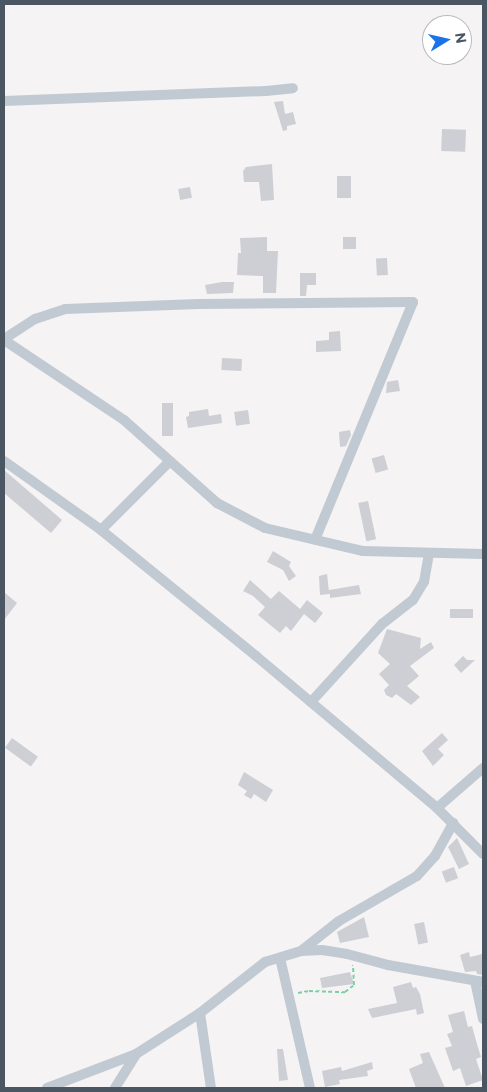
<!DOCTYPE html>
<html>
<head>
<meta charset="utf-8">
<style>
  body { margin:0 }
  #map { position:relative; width:487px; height:1092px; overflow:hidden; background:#f5f3f3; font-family:Commissioner,sans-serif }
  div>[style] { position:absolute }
  .building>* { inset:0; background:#cdcfd5; transform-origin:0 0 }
  .path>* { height:2px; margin-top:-1px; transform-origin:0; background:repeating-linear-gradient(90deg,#7ad0a6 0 4px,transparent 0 6.5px) }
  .street>* { height:10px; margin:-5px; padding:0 5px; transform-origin:5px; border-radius:5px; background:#c1cad2 }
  span { translate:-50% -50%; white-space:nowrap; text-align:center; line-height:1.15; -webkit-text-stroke:4px #fff; paint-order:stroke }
  .frame { position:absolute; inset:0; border:5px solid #4a5661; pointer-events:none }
  .north { position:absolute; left:422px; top:15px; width:50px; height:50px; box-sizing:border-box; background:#fff; border:1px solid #b7bbc0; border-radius:50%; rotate:81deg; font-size:14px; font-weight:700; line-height:20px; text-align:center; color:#4a5661 }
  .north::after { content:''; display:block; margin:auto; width:18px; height:22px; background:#1a73e8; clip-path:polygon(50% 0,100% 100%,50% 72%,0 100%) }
</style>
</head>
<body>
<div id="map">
  <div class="building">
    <div style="clip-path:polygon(283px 101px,285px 114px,293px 112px,296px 124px,287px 126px,287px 130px,283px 131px,274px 102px)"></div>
    <div style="left:442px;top:129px;width:24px;height:22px;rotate:2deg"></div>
    <div style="clip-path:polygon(272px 164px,274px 200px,261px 201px,259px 182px,244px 182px,243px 171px,246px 167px)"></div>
    <div style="left:351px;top:176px;width:22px;height:14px;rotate:90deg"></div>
    <div style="left:190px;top:187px;width:11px;height:12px;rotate:80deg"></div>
    <div style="clip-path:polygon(267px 237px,267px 251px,278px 251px,276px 293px,263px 293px,263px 276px,237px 275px,238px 253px,241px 253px,240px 238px)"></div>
    <div style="left:343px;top:237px;width:13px;height:12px"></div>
    <div style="left:387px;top:258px;width:17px;height:11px;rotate:87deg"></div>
    <div style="clip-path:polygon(300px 273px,316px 273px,316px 285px,307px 285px,306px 296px,300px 296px)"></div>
    <div style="clip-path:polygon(222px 282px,234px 282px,233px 293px,207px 294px,205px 285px)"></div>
    <div style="clip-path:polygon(340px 331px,341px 351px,316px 352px,316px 341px,329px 340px,329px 332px)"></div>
    <div style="left:222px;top:358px;width:20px;height:12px;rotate:3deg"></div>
    <div style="clip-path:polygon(398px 380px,400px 391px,386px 393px,387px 382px)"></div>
    <div style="left:162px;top:403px;width:11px;height:33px"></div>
    <div style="clip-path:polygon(208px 409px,209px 416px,221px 414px,222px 423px,188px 428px,186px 417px,189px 416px,189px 412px)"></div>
    <div style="left:248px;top:410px;width:14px;height:14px;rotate:82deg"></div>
    <div style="clip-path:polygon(350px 430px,351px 435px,346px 446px,340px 447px,339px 432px)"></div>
    <div style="left:384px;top:455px;width:15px;height:13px;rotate:74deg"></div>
    <div style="clip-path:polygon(4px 470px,62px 520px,51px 533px,4px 493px)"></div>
    <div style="left:368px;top:501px;width:39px;height:10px;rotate:78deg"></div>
    <div style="clip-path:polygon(273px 551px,291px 562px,289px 566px,296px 576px,289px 581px,283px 570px,267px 562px)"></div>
    <div style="clip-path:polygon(327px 574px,329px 592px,329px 590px,359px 585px,361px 594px,330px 598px,330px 594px,320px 595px,319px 576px)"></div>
    <div style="clip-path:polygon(250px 580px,271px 599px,279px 591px,300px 609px,307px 600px,323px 613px,315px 623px,304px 614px,291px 631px,286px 626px,280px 633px,258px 615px,265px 607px,253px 596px,243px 591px)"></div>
    <div style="clip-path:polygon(4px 592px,17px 603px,4px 620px)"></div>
    <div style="left:473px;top:609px;width:9px;height:23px;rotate:90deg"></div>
    <div style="clip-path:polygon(387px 629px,421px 638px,420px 649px,431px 642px,434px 648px,410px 666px,419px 676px,407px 686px,420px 697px,411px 705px,396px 694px,392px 698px,386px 695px,384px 690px,389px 685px,379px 674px,390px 664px,378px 653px)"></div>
    <div style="clip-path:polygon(463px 656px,467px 660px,475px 660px,461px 673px,454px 665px)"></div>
    <div style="clip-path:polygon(442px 733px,448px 740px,438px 749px,444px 755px,433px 766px,422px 751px)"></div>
    <div style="left:12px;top:738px;width:32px;height:12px;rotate:36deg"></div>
    <div style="clip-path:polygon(244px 772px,273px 790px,266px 802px,254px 794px,251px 799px,244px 795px,247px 791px,238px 785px)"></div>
    <div style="clip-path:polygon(457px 838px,469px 864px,459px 869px,448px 847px)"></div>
    <div style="left:454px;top:867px;width:12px;height:13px;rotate:70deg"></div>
    <div style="clip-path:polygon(364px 917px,369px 937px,340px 943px,337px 932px)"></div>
    <div style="left:424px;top:922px;width:21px;height:10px;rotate:79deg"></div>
    <div style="clip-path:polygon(469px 952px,470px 957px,482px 954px,483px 975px,477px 974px,476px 971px,465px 972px,460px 955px)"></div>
    <div style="clip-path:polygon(350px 972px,354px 984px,322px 988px,320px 978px)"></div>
    <div style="clip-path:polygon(411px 982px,413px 988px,416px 987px,420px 994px,424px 1013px,417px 1015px,416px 1009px,372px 1018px,368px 1009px,397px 1003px,393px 987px)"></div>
    <div style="clip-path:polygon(464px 1011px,468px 1027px,472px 1026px,477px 1044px,481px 1057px,476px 1059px,483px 1080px,466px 1086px,460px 1068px,453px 1071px,445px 1048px,452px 1046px,447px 1034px,453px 1032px,448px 1015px)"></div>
    <div style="clip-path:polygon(277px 1049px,283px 1049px,288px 1080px,279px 1081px)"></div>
    <div style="clip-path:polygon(429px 1052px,445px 1088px,416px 1088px,409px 1069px,423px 1063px,420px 1054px)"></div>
    <div style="clip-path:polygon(372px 1062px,373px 1069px,367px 1071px,368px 1076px,339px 1080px,340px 1084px,325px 1087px,322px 1071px,341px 1067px,342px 1071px)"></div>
  </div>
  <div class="path">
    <div style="left:298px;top:993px;width:11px;rotate:-10deg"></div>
    <div style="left:309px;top:991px;width:36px;rotate:2deg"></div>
    <div style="left:345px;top:992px;width:11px;rotate:-38deg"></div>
    <div style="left:354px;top:985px;width:20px;rotate:-93deg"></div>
  </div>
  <div class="street">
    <div style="left:4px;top:101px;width:262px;rotate:-2.2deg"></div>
    <div style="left:266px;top:91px;width:27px;rotate:-6deg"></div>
    <div style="left:4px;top:339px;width:37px;rotate:-33deg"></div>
    <div style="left:35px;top:319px;width:32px;rotate:-18deg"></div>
    <div style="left:65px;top:309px;width:133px;rotate:-2.2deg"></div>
    <div style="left:198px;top:304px;width:215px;rotate:-0.5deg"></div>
    <div style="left:413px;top:302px;width:257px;rotate:112.4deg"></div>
    <div style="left:4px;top:340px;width:144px;rotate:33.7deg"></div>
    <div style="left:124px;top:420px;width:125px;rotate:41.7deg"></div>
    <div style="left:217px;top:503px;width:54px;rotate:27.5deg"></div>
    <div style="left:265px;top:528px;width:101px;rotate:13.2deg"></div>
    <div style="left:363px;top:551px;width:120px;rotate:1.4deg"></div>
    <div style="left:4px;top:461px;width:119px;rotate:35.4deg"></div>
    <div style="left:101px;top:530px;width:200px;rotate:39.1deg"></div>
    <div style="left:256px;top:656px;width:236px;rotate:40deg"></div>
    <div style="left:437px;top:808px;width:65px;rotate:45deg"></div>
    <div style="left:101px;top:530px;width:96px;rotate:-45deg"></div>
    <div style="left:311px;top:702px;width:105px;rotate:-47.7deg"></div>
    <div style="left:382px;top:624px;width:39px;rotate:-38deg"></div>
    <div style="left:413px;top:600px;width:21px;rotate:-59deg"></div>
    <div style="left:424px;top:582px;width:29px;rotate:-80deg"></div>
    <div style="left:437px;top:808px;width:61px;rotate:-41deg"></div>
    <div style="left:301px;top:951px;width:48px;rotate:-38.3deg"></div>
    <div style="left:339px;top:921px;width:90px;rotate:-30deg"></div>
    <div style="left:417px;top:876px;width:27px;rotate:-48deg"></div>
    <div style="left:435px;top:856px;width:38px;rotate:-61deg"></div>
    <div style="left:280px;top:958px;width:133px;rotate:77deg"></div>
    <div style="left:475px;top:981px;width:39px;rotate:78deg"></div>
    <div style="left:200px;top:1013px;width:76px;rotate:81.7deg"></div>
    <div style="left:47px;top:1088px;width:95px;rotate:-20.9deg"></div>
    <div style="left:115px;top:1088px;width:40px;rotate:-58deg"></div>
    <div style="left:136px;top:1054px;width:76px;rotate:-32.6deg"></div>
    <div style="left:200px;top:1013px;width:83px;rotate:-38.1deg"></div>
    <div style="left:265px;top:962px;width:38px;rotate:-17deg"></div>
    <div style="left:301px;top:951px;width:21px;rotate:-3deg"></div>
    <div style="left:322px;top:950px;width:25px;rotate:9deg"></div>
    <div style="left:347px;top:954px;width:42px;rotate:15deg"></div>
    <div style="left:388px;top:965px;width:97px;rotate:10.1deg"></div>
  </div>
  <div class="frame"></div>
  <div class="north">N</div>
</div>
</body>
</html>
